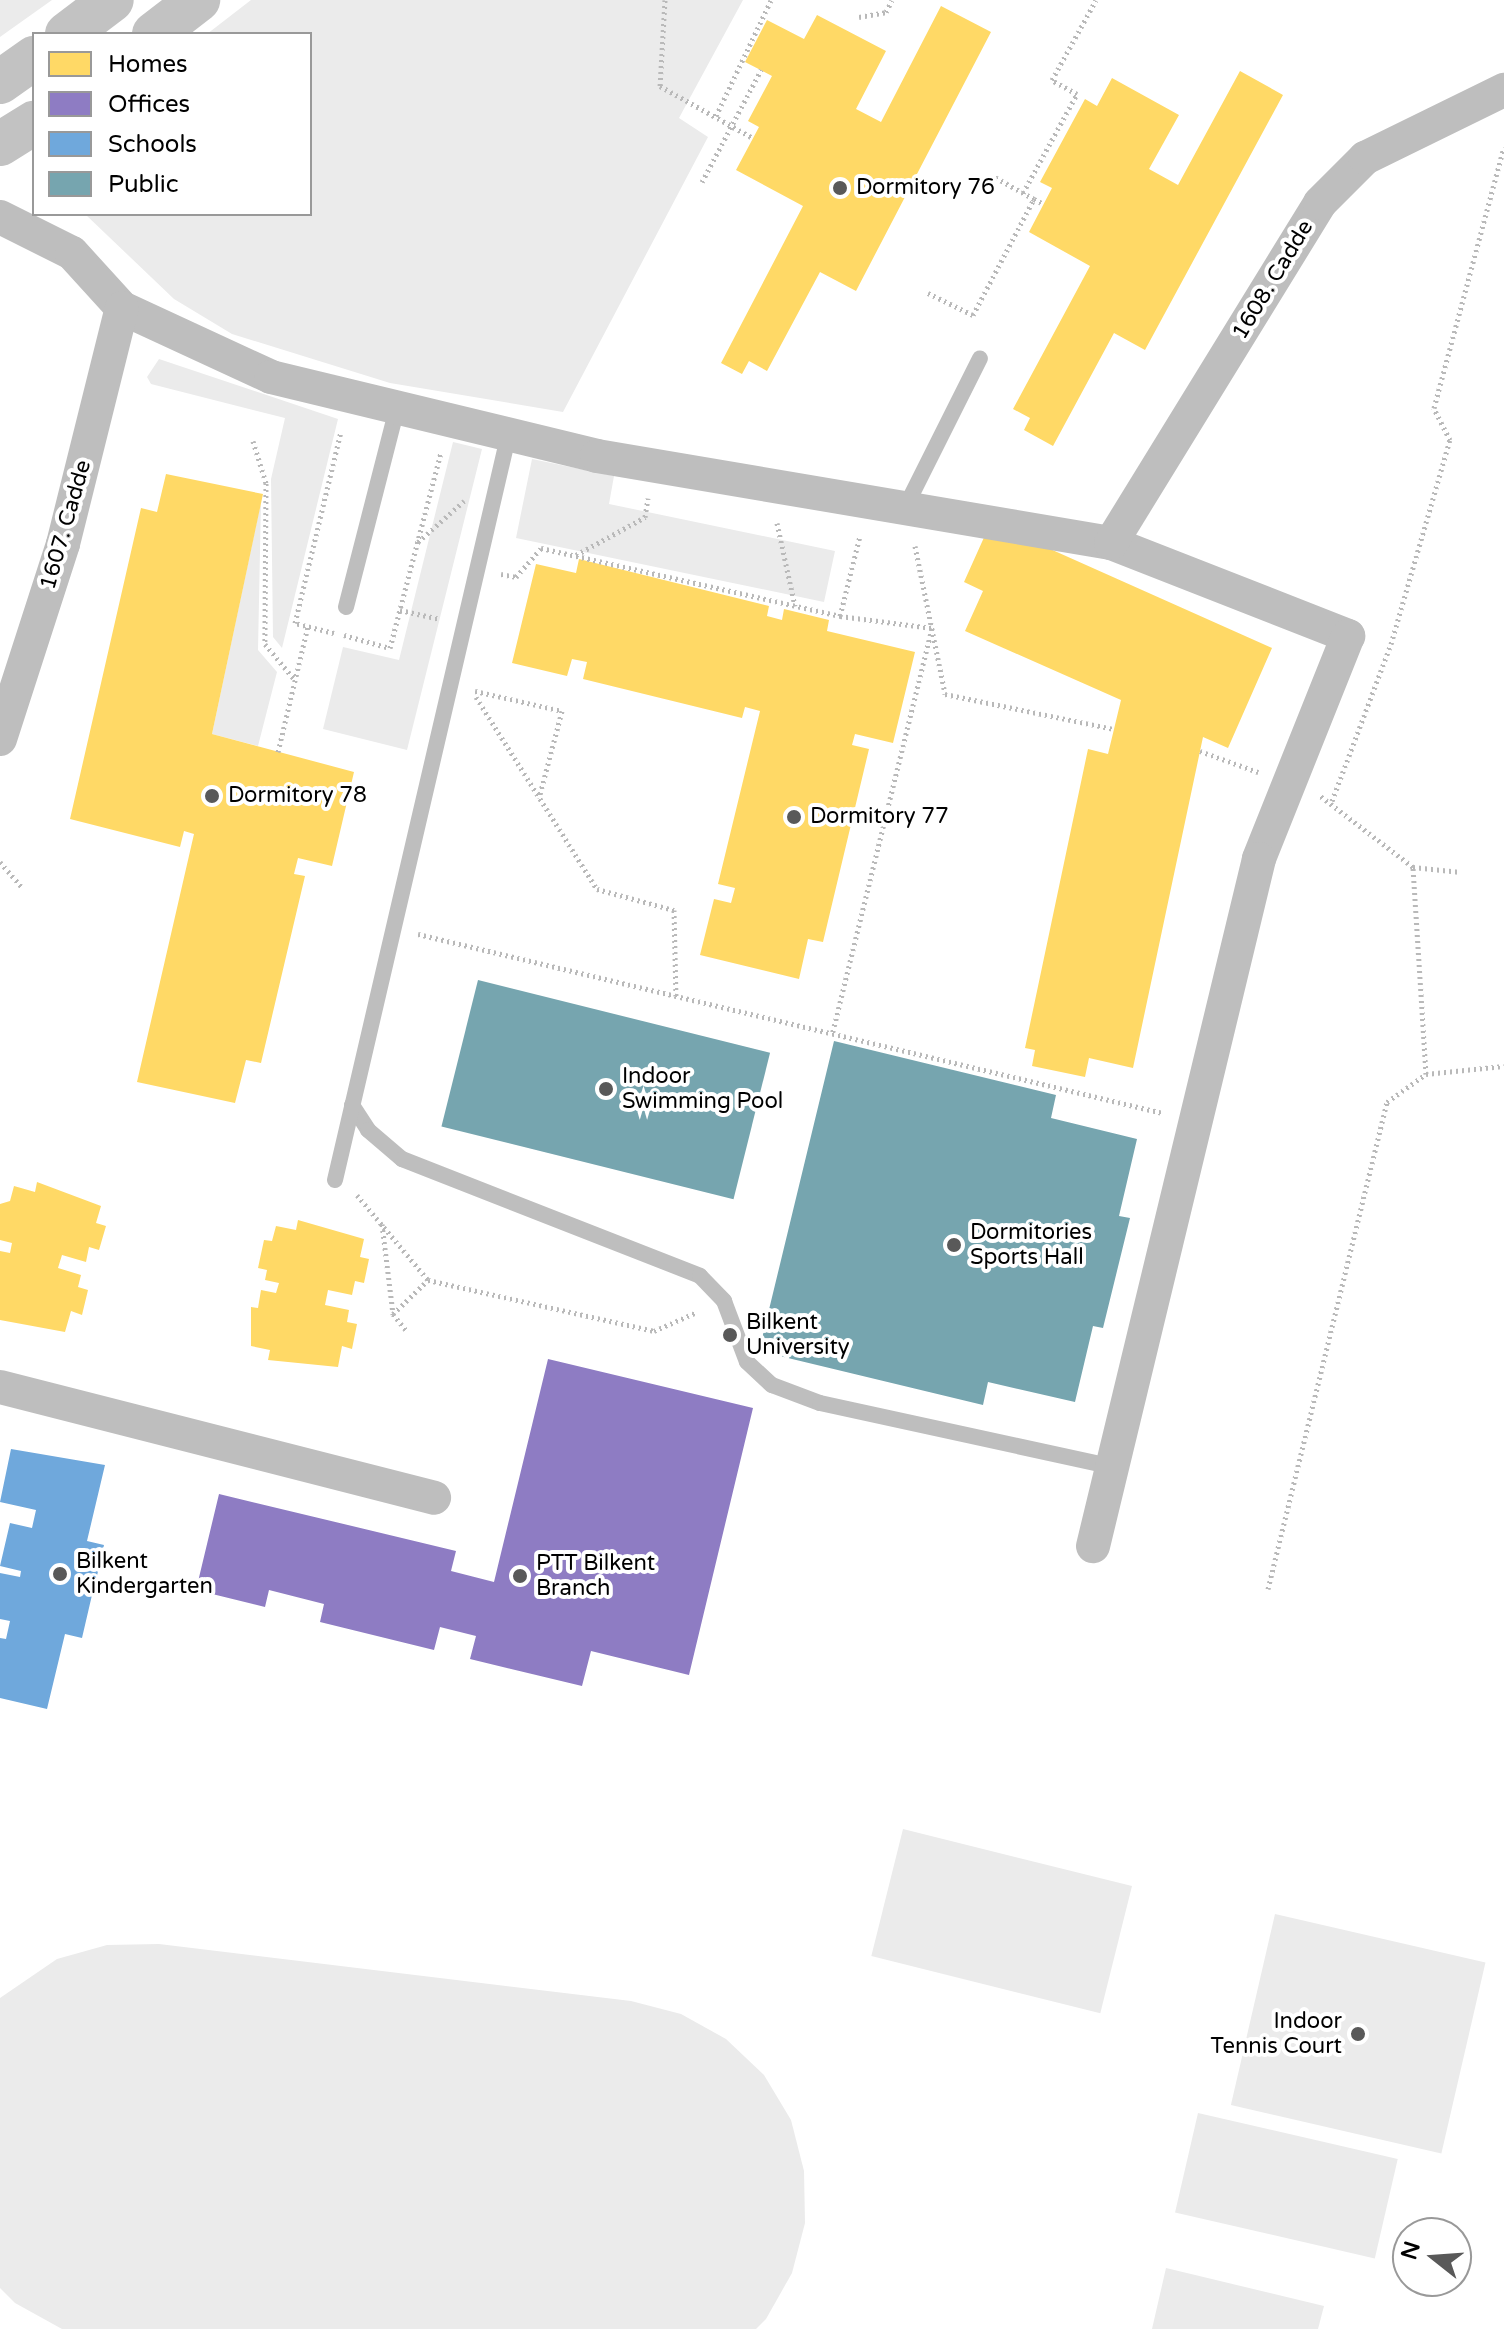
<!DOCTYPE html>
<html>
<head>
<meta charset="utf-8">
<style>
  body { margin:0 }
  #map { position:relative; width:1504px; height:2329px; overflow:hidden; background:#fff; font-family:"Varela Round",sans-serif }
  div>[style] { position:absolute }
  .green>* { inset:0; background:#ebebeb; transform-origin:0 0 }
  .homes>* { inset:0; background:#ffd966 }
  .offices>* { inset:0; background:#8e7cc3 }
  .schools>* { inset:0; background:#6fa8dc }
  .public>* { inset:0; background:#76a5af; transform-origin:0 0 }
  .path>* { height:5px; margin-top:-2.5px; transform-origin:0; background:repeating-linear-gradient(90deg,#b9b9b9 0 2px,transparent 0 6px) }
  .lane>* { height:16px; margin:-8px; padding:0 8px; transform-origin:8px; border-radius:8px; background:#bebebe }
  .street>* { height:34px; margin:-17px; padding:0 17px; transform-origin:17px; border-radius:17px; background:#bebebe }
  .secondary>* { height:44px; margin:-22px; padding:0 22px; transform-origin:22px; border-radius:22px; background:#c2c2c2 }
  .dots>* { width:22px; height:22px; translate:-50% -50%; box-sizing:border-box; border:4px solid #fff; border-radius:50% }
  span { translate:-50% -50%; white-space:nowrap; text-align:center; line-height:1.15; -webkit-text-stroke:8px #fff; paint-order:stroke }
  .poi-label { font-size:22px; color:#000 }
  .left { translate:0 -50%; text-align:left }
  .right { translate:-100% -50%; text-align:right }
  .street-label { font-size:22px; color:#000 }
  .legend { position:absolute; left:32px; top:32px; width:280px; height:184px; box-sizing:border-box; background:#fff; border:2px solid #999; margin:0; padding:10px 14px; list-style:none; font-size:24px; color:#000 }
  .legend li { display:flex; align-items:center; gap:16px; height:40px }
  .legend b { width:40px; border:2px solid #999 }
  .north { position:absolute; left:1392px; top:2217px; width:80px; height:80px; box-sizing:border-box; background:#fff; border:2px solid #999; border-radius:50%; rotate:287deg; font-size:22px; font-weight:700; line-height:32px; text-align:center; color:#000 }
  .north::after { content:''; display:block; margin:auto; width:28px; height:36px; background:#595959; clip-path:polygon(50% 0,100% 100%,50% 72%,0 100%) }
</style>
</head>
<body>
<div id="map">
  <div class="green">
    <div style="clip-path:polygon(0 0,52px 0,0 37px)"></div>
    <div style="clip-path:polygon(251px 0,743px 0,679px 118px,708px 137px,563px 412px,390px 383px,232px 334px,174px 299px,85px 214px,310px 214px,310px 34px,207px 34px)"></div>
    <div style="clip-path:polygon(159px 359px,338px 419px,282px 648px,273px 637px,271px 479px,285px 418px,151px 384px,147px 377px)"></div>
    <div style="clip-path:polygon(453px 442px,482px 449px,407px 750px,323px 729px,343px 647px,399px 660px)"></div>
    <div style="clip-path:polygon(532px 459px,614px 476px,609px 504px,835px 551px,824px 602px,516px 538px)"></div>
    <div style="clip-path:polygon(261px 502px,258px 650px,277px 672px,258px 746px,212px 734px)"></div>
    <div style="left:903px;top:1829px;width:236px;height:131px;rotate:14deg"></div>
    <div style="left:1275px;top:1914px;width:216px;height:196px;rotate:13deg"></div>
    <div style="clip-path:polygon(159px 1944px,631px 2001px,681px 2014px,726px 2039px,764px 2075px,791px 2120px,804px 2171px,805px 2223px,792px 2273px,766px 2319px,756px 2329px,62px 2329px,15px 2303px,0 2288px,0 1998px,57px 1959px,107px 1945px)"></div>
    <div style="left:1198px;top:2113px;width:205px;height:102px;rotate:13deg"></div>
    <div style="clip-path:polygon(1166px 2268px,1324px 2306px,1318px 2329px,1152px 2329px)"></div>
  </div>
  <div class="homes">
    <div style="clip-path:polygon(941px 6px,991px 32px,856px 291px,820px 272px,767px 371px,749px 361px,742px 374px,721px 363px,803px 206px,736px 170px,759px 127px,748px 121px,772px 76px,745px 62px,767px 20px,804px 39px,817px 15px,886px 51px,856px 109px,881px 122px)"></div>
    <div style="clip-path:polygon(1240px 71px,1283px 95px,1145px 350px,1114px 333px,1053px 446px,1024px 430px,1030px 418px,1013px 409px,1090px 266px,1029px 232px,1052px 188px,1040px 182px,1085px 99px,1097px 106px,1112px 78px,1179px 115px,1149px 169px,1178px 185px)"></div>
    <div style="clip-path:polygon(166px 474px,263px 494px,212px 734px,354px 772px,332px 866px,298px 858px,294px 874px,305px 876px,261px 1063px,246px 1060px,235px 1103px,137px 1082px,194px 834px,184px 831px,180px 847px,70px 819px,141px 508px,157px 512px)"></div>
    <div style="clip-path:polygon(1010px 531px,1272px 648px,1228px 748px,1203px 737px,1133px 1068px,1089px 1058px,1085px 1077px,1032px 1066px,1035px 1050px,1025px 1048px,1088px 749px,1108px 754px,1121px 700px,965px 631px,983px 591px,964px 582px,986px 533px)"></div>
    <div style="clip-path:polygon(579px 559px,769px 606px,767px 616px,782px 620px,784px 609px,829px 620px,827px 631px,915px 652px,893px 743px,855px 734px,852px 745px,869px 749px,823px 942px,808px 939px,799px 979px,700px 955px,714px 899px,731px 903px,735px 888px,718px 884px,760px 711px,745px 707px,742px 718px,583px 679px,587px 662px,572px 659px,567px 676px,512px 663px,536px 564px,576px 573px)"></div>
    <div style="clip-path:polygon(37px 1182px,101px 1206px,96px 1223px,106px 1226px,99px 1250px,89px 1247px,86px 1262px,62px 1255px,58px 1268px,81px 1275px,78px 1287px,88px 1290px,82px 1315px,71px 1311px,65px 1332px,0 1320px,0 1251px,10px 1253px,12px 1243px,0 1240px,0 1204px,10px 1201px,14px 1186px,35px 1192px)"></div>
    <div style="clip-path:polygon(298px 1220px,364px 1239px,360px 1257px,369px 1259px,364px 1283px,355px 1281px,352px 1295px,328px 1290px,325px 1305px,349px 1310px,347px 1322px,357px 1324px,352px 1349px,342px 1346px,338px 1367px,268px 1360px,270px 1350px,251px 1346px,251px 1307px,258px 1308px,261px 1290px,276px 1293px,279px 1283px,265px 1280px,267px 1270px,258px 1268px,264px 1240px,272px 1241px,276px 1226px,296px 1230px)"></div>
  </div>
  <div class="offices">
    <div style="clip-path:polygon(548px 1359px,753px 1408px,689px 1675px,591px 1651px,582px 1686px,470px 1659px,476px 1636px,440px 1627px,434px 1650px,320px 1622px,324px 1604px,269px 1590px,265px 1607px,196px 1590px,219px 1494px,456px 1551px,451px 1571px,494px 1582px)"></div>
  </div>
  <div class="schools">
    <div style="clip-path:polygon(11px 1449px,105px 1465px,87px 1541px,104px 1545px,94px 1589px,75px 1590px,92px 1595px,82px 1638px,65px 1634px,47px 1709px,0 1698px,0 1638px,6px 1639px,10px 1621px,0 1619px,0 1573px,20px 1577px,21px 1571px,0 1566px,10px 1523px,32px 1528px,36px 1510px,0 1502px)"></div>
  </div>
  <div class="public">
    <div style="left:478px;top:980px;width:301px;height:151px;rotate:14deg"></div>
    <div style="clip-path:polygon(834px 1041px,1056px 1095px,1051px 1118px,1137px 1139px,1119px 1216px,1130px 1218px,1103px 1328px,1093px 1326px,1075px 1402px,988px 1382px,983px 1405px,759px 1351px)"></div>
  </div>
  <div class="path">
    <div style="left:665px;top:0;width:86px;rotate:93.3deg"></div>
    <div style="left:660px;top:86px;width:107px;rotate:29.2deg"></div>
    <div style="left:859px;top:17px;width:27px;rotate:-10deg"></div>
    <div style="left:886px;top:12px;width:13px;rotate:-63deg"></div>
    <div style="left:716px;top:116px;width:128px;rotate:-64.6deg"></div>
    <div style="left:702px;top:182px;width:127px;rotate:-62.2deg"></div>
    <div style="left:1023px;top:193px;width:113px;rotate:-61.4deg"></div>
    <div style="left:1077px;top:94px;width:29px;rotate:-151deg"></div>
    <div style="left:1052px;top:80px;width:91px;rotate:-61.2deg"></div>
    <div style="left:1034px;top:199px;width:11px;rotate:27deg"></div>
    <div style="left:928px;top:293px;width:50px;rotate:26.1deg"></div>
    <div style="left:973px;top:315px;width:131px;rotate:-62.3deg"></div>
    <div style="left:1034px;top:199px;width:47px;rotate:-150.7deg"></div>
    <div style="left:253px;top:441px;width:44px;rotate:72.8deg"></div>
    <div style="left:266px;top:483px;width:161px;rotate:90.4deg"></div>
    <div style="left:265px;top:644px;width:47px;rotate:50.2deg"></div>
    <div style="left:777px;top:523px;width:85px;rotate:77.8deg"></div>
    <div style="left:418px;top:542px;width:62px;rotate:-41.7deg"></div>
    <div style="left:915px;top:546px;width:151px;rotate:78.5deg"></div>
    <div style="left:945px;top:694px;width:173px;rotate:11.7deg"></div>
    <div style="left:576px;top:555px;width:79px;rotate:-28.8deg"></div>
    <div style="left:645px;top:517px;width:19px;rotate:-81deg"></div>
    <div style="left:501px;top:574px;width:15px;rotate:11deg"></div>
    <div style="left:516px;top:577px;width:38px;rotate:-49deg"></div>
    <div style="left:541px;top:548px;width:307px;rotate:12.8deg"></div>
    <div style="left:840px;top:616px;width:93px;rotate:7.4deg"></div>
    <div style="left:932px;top:628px;width:419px;rotate:103.8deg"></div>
    <div style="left:400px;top:610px;width:41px;rotate:12.7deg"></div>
    <div style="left:840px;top:616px;width:82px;rotate:-76deg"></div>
    <div style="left:334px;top:633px;width:40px;rotate:-165.6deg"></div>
    <div style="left:295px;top:623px;width:197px;rotate:-76.5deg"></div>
    <div style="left:344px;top:635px;width:48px;rotate:15.8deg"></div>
    <div style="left:390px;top:648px;width:203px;rotate:-75.4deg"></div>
    <div style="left:475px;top:691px;width:89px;rotate:12.9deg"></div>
    <div style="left:562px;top:711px;width:90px;rotate:104.8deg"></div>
    <div style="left:476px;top:697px;width:227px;rotate:57.8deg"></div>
    <div style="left:597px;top:889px;width:80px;rotate:15.3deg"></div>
    <div style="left:674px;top:910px;width:86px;rotate:88.7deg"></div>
    <div style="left:1200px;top:751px;width:62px;rotate:19.9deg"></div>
    <div style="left:278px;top:752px;width:130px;rotate:-76.6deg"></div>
    <div style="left:1332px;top:801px;width:168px;rotate:-69.4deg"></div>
    <div style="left:1391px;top:644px;width:212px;rotate:-73.9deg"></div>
    <div style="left:1450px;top:440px;width:36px;rotate:-117deg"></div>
    <div style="left:1434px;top:408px;width:270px;rotate:-75deg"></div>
    <div style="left:0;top:862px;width:33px;rotate:49deg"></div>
    <div style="left:1413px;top:867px;width:48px;rotate:5.9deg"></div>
    <div style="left:418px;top:934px;width:766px;rotate:13.51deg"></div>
    <div style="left:1426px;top:1074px;width:78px;rotate:-5.9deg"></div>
    <div style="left:357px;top:1195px;width:111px;rotate:50.1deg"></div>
    <div style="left:428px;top:1280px;width:232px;rotate:12.7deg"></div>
    <div style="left:654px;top:1331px;width:47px;rotate:-23.8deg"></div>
    <div style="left:382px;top:1224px;width:91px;rotate:83deg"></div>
    <div style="left:393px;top:1314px;width:49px;rotate:-44.2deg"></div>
    <div style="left:393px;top:1314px;width:22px;rotate:51deg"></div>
    <div style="left:1268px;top:1589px;width:501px;rotate:-76.27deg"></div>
    <div style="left:1387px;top:1102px;width:48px;rotate:-35.7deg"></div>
    <div style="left:1426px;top:1074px;width:207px;rotate:-93.6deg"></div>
    <div style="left:1413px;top:867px;width:118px;rotate:-142.5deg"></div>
  </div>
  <div class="lane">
    <div style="left:906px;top:506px;width:165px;rotate:-63.4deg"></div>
    <div style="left:346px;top:607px;width:201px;rotate:-75.6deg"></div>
    <div style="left:352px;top:1105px;width:30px;rotate:57deg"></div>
    <div style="left:368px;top:1130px;width:45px;rotate:40.5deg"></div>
    <div style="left:402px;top:1159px;width:320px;rotate:21.4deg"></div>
    <div style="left:700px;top:1276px;width:35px;rotate:46deg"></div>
    <div style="left:724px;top:1301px;width:65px;rotate:69.3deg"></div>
    <div style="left:747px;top:1362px;width:34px;rotate:43deg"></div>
    <div style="left:772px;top:1385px;width:51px;rotate:20.6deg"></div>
    <div style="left:820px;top:1403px;width:300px;rotate:12.3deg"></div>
    <div style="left:335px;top:1180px;width:763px;rotate:-76.89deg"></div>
  </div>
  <div class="street">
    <div style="left:0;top:217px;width:80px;rotate:26.6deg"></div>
    <div style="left:72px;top:253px;width:74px;rotate:47.7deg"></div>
    <div style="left:122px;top:308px;width:164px;rotate:24.8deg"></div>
    <div style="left:271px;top:377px;width:335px;rotate:13.6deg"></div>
    <div style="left:597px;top:456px;width:521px;rotate:9.61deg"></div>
    <div style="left:1111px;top:543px;width:255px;rotate:21.4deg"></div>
    <div style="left:1348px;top:636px;width:240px;rotate:111.8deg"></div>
    <div style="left:1259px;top:859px;width:707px;rotate:103.58deg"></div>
    <div style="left:1111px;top:543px;width:399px;rotate:-58.4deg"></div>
    <div style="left:1320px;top:203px;width:64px;rotate:-45deg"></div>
    <div style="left:1365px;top:158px;width:155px;rotate:-26.1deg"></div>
    <div style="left:0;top:739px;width:205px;rotate:-72.1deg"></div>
    <div style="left:63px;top:544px;width:243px;rotate:-76deg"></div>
    <div style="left:0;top:1387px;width:448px;rotate:14.3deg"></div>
  </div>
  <div class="secondary">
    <div style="left:67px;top:34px;width:56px;rotate:-37.1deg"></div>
    <div style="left:154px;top:34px;width:56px;rotate:-37.7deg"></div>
    <div style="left:0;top:82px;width:42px;rotate:-35.2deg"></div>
    <div style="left:0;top:144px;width:40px;rotate:-32deg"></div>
  </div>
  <div class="dots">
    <div style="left:840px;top:188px;background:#595959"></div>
    <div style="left:212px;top:796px;background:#595959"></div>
    <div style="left:794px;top:817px;background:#595959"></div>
    <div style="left:606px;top:1089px;background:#595959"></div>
    <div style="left:954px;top:1245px;background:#595959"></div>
    <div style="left:730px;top:1335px;background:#595959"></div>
    <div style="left:60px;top:1574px;background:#595959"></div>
    <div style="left:520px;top:1576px;background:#595959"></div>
    <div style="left:1358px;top:2034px;background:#595959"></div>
  </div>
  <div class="poi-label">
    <span class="left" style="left:856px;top:188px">Dormitory 76</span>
    <span class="left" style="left:228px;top:796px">Dormitory 78</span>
    <span class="left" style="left:810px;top:817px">Dormitory 77</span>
    <span class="left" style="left:622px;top:1089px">Indoor<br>Swimming Pool</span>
    <span class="left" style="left:970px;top:1245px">Dormitories<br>Sports Hall</span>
    <span class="left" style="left:746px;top:1335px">Bilkent<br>University</span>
    <span class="left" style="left:76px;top:1574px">Bilkent<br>Kindergarten</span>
    <span class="left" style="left:536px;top:1576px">PTT Bilkent<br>Branch</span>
    <span class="right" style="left:1342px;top:2034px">Indoor<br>Tennis Court</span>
  </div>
  <div class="street-label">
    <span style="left:1273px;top:280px;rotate:-59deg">1608. Cadde</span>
    <span style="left:66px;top:525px;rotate:-74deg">1607. Cadde</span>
  </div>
  <ul class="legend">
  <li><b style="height:22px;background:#ffd966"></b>Homes</li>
  <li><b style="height:22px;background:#8e7cc3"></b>Offices</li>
  <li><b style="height:22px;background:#6fa8dc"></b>Schools</li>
  <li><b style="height:22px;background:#76a5af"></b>Public</li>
  </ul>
  <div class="north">N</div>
</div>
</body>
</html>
